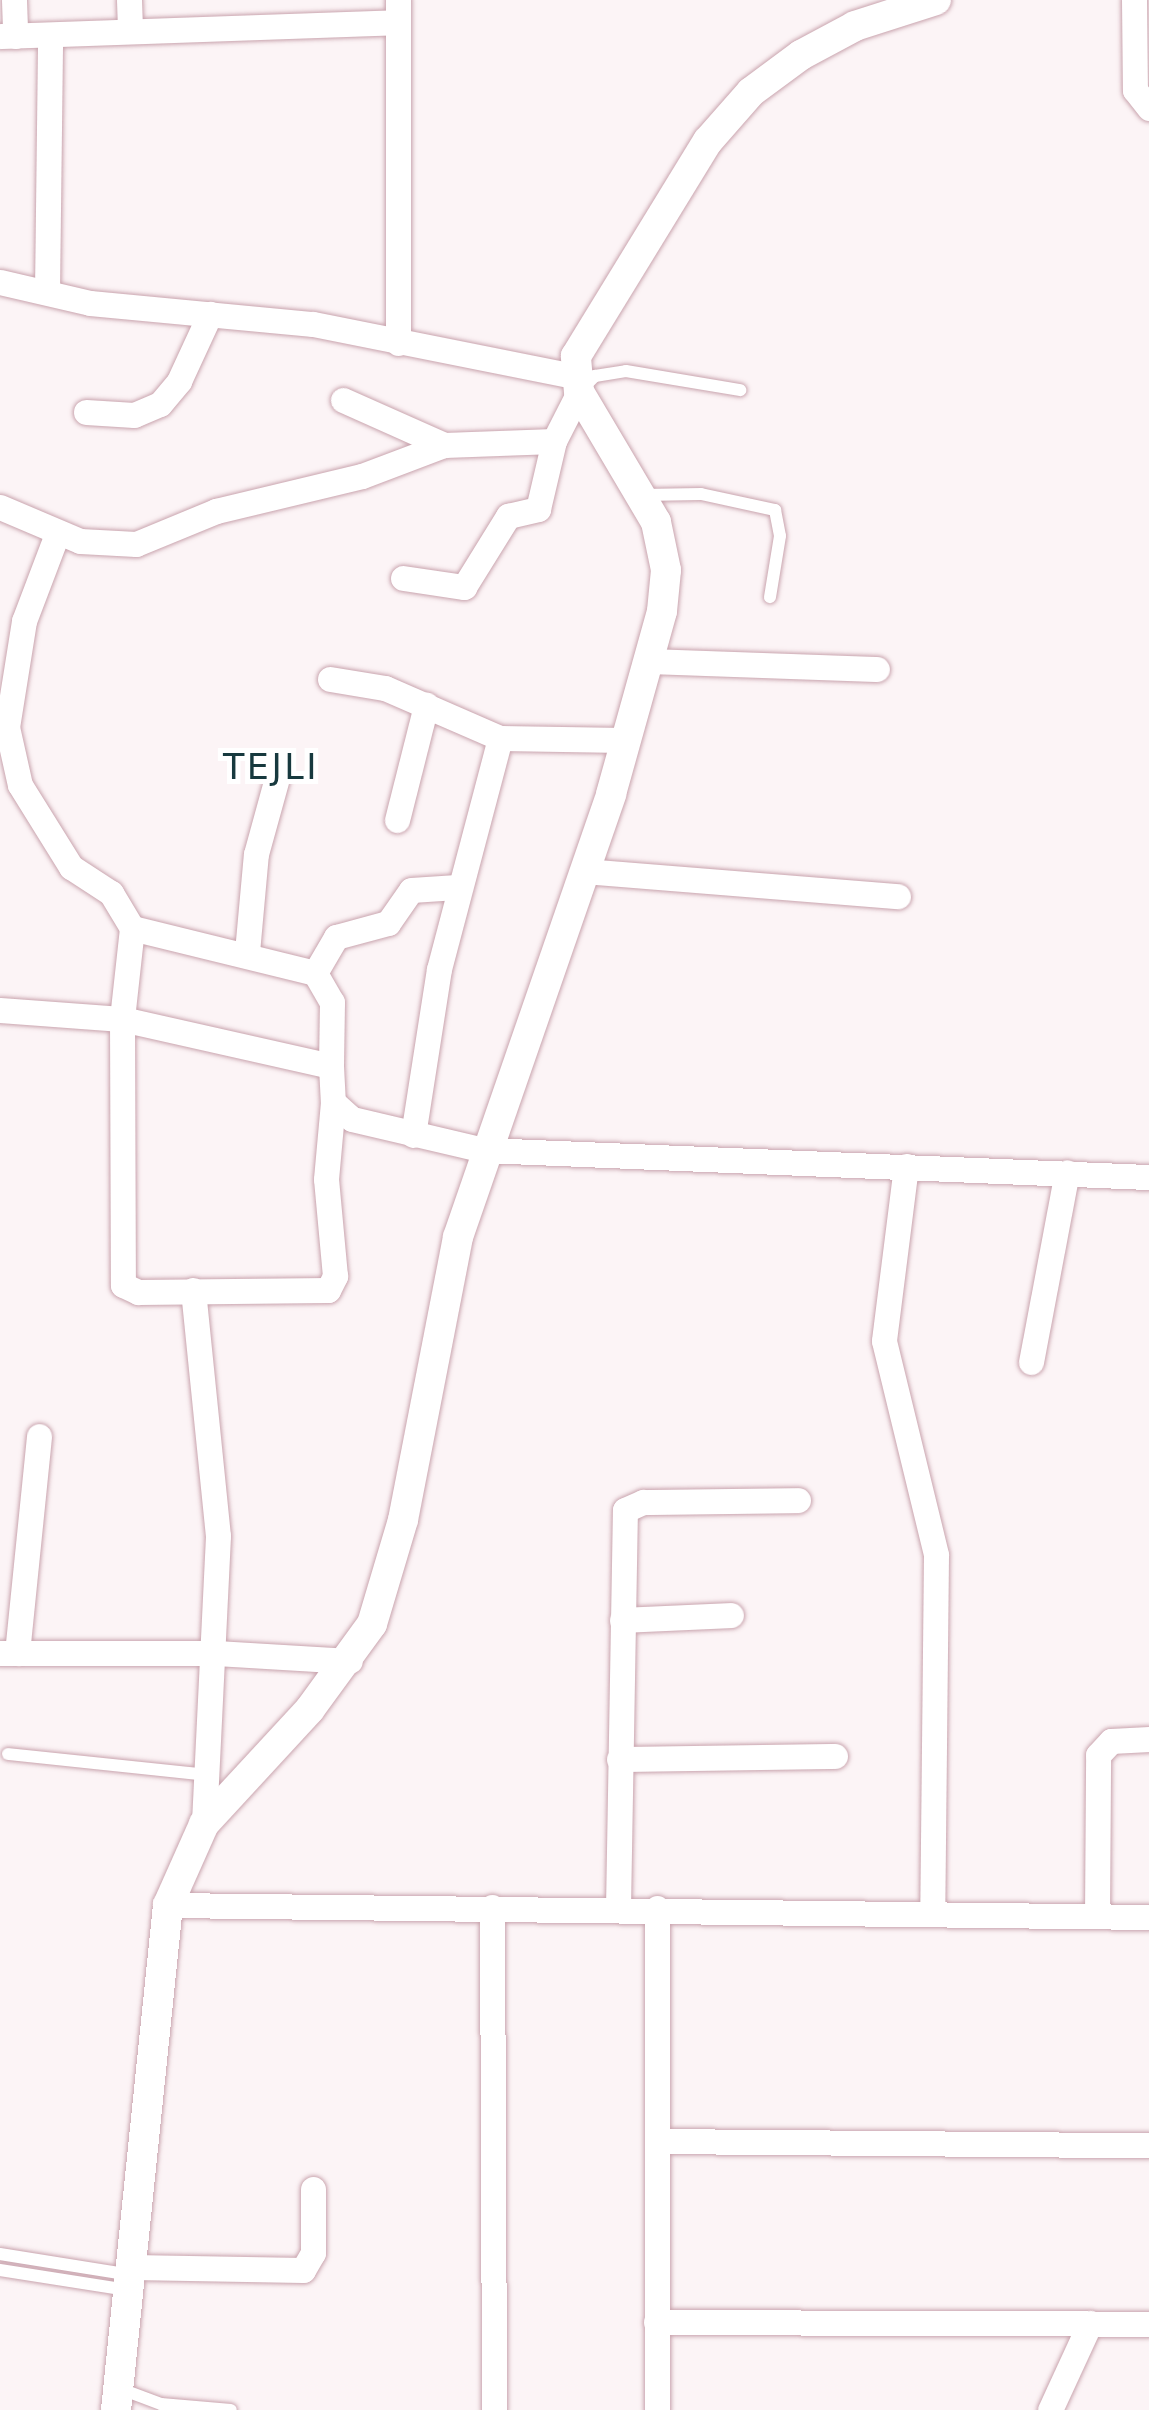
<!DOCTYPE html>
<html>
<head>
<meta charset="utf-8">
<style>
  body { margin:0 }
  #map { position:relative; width:1149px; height:2410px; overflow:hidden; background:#fcf4f6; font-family:"DejaVu Sans",sans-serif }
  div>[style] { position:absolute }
  .roads { filter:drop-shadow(0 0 2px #c9a4ae) drop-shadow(0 0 2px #c9a4ae) }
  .service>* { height:12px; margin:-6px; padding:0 6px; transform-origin:6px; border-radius:6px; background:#fff }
  .minor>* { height:25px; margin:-12.5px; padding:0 12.5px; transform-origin:12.5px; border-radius:12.5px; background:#fff }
  .tertiary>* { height:30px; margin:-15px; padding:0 15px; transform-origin:15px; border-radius:15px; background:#fff }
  span { translate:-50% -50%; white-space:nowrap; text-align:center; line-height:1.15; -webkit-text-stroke:10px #fff; paint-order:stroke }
  .quarter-label { font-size:35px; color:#17393e; letter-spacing:2.5px }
</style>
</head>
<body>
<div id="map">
  <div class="roads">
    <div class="service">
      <div style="left:581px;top:390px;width:20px;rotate:-45deg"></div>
      <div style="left:595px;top:376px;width:31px;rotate:-9deg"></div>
      <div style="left:626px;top:371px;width:116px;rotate:9.5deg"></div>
      <div style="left:642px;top:495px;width:59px;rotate:-1deg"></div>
      <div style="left:701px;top:494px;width:76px;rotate:12.2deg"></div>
      <div style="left:775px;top:510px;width:26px;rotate:79deg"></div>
      <div style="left:780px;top:536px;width:62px;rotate:99.3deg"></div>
      <div style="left:8px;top:1754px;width:200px;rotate:6deg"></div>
      <div style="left:0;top:2254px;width:133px;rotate:9.1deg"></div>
      <div style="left:0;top:2270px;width:129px;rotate:8.9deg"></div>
      <div style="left:121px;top:2389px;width:43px;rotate:20.6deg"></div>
      <div style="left:161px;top:2404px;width:70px;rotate:4.9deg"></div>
    </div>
    <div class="minor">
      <div style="left:14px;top:0;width:36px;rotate:88deg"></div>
      <div style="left:129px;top:0;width:30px;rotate:88deg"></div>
      <div style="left:398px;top:0;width:343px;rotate:90deg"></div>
      <div style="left:1134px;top:0;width:90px;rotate:89.4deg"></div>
      <div style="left:1135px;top:90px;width:23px;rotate:52deg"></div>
      <div style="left:0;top:36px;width:398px;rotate:-2deg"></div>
      <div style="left:0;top:282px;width:92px;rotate:13.1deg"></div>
      <div style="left:90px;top:303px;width:224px;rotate:5.4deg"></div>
      <div style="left:313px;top:324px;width:266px;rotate:11.3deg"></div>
      <div style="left:47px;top:292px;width:257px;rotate:-89.3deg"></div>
      <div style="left:343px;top:400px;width:111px;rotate:24deg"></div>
      <div style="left:86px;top:412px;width:48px;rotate:3.6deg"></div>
      <div style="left:134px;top:415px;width:28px;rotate:-23deg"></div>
      <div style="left:160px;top:404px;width:30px;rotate:-50deg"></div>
      <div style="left:179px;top:381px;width:74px;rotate:-65.2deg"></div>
      <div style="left:0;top:507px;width:87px;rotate:23deg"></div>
      <div style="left:80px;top:541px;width:56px;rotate:3.1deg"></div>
      <div style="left:136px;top:544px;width:87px;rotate:-22.4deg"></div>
      <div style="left:216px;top:511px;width:150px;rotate:-13.5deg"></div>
      <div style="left:362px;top:476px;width:88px;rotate:-20.7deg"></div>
      <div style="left:444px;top:445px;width:110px;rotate:-2.1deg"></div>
      <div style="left:554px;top:441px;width:55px;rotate:-63deg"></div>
      <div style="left:57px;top:534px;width:93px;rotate:110.8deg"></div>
      <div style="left:24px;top:621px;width:107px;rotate:99.1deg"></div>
      <div style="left:7px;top:727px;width:59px;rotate:77.4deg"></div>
      <div style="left:20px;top:785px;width:97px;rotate:58.1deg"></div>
      <div style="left:71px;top:867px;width:48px;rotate:33deg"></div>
      <div style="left:111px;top:893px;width:41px;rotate:59deg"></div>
      <div style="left:132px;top:928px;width:188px;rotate:13.8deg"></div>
      <div style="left:315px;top:973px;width:34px;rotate:60deg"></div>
      <div style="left:332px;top:1002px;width:64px;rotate:90.9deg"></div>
      <div style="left:403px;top:578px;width:62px;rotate:8.4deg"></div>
      <div style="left:464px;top:587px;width:84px;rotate:-58.2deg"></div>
      <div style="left:508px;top:516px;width:31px;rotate:-13deg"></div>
      <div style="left:538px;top:509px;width:70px;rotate:-76.8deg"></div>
      <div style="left:647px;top:661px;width:230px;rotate:2deg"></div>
      <div style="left:330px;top:679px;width:56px;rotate:9.3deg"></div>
      <div style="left:385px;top:688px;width:125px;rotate:23.5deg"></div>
      <div style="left:500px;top:738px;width:124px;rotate:0.9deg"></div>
      <div style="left:397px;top:820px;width:119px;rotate:-75.8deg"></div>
      <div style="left:584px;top:871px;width:315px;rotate:4.6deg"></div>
      <div style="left:132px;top:928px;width:92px;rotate:96.3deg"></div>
      <div style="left:122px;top:1019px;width:266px;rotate:89.8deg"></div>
      <div style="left:123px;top:1285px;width:17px;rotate:25deg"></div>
      <div style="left:138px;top:1292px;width:190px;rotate:-0.6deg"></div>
      <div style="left:328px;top:1290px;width:16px;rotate:-63deg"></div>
      <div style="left:335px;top:1276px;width:97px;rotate:-95.3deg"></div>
      <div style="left:326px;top:1179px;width:77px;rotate:-84.8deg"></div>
      <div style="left:247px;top:952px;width:98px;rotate:-84.8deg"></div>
      <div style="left:256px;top:854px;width:79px;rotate:-74.6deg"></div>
      <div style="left:315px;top:973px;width:42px;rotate:-59.7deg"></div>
      <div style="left:336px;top:937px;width:54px;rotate:-15.1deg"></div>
      <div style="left:388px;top:923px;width:40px;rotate:-55.1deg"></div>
      <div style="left:411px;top:890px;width:46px;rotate:-3.7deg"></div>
      <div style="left:0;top:1010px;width:122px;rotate:4.2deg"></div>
      <div style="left:122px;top:1019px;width:214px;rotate:12.7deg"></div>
      <div style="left:331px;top:1066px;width:36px;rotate:87deg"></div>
      <div style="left:333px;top:1102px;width:25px;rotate:42deg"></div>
      <div style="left:352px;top:1119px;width:136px;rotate:13.2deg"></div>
      <div style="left:484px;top:1150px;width:666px;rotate:2.33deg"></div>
      <div style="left:413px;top:1135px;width:168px;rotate:-81.1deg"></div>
      <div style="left:439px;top:969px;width:239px;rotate:-75.2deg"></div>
      <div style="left:906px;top:1166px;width:176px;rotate:97.2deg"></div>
      <div style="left:884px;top:1341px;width:220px;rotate:76.3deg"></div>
      <div style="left:936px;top:1555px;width:358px;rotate:90.6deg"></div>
      <div style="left:193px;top:1290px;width:247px;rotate:84.2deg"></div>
      <div style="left:218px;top:1536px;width:288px;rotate:92.8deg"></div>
      <div style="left:1031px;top:1362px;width:193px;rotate:-79.3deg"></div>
      <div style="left:622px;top:1620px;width:109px;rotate:-2.6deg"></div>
      <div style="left:0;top:1653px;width:216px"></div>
      <div style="left:216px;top:1653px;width:134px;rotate:3.4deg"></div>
      <div style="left:17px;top:1653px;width:218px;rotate:-84.2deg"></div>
      <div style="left:619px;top:1759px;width:216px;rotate:-0.8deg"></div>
      <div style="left:168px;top:1905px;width:981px;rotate:0.7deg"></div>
      <div style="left:492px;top:1907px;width:503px;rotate:89.77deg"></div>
      <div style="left:618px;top:1908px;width:398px;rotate:-89deg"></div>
      <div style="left:625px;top:1510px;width:20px;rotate:-24deg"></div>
      <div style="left:643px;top:1502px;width:155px;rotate:-0.7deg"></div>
      <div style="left:1097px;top:1916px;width:161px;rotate:-89.6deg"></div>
      <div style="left:1098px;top:1755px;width:19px;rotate:-47deg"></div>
      <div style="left:1111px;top:1741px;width:38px;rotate:-3deg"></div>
      <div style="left:657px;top:2141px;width:492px;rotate:0.5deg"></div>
      <div style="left:132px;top:2267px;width:171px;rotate:1deg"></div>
      <div style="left:303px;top:2270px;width:20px;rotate:-60deg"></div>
      <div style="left:313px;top:2253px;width:64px;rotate:-90deg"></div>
      <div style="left:656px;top:2322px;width:493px;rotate:0.2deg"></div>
      <div style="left:657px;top:2410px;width:502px;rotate:-90deg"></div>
      <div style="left:1050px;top:2410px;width:96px;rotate:-65.3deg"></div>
    </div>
    <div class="tertiary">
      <div style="left:116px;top:2410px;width:508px;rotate:-84.12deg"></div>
      <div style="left:168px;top:1905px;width:89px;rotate:-66deg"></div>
      <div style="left:204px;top:1824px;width:156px;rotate:-47.3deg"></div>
      <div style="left:310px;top:1709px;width:105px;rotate:-53.9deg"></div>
      <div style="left:372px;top:1624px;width:109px;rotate:-73.4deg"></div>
      <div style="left:403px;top:1520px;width:288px;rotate:-79deg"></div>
      <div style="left:458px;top:1237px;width:469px;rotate:-70.9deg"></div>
      <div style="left:611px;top:794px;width:190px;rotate:-74.4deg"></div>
      <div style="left:662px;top:611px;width:41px;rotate:-84.4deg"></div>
      <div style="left:666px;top:570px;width:49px;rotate:-101.8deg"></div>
      <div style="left:656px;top:522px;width:151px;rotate:-120.6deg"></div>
      <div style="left:579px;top:392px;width:36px;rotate:-95deg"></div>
      <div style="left:576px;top:356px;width:252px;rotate:-58.5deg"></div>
      <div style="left:708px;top:141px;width:65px;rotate:-48.7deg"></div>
      <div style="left:751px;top:92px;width:62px;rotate:-36.5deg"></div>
      <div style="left:801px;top:55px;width:61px;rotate:-28.2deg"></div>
      <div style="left:855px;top:26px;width:85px;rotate:-17.8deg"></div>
    </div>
  </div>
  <div class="quarter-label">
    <span style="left:271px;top:767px">TEJLI</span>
  </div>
</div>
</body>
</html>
